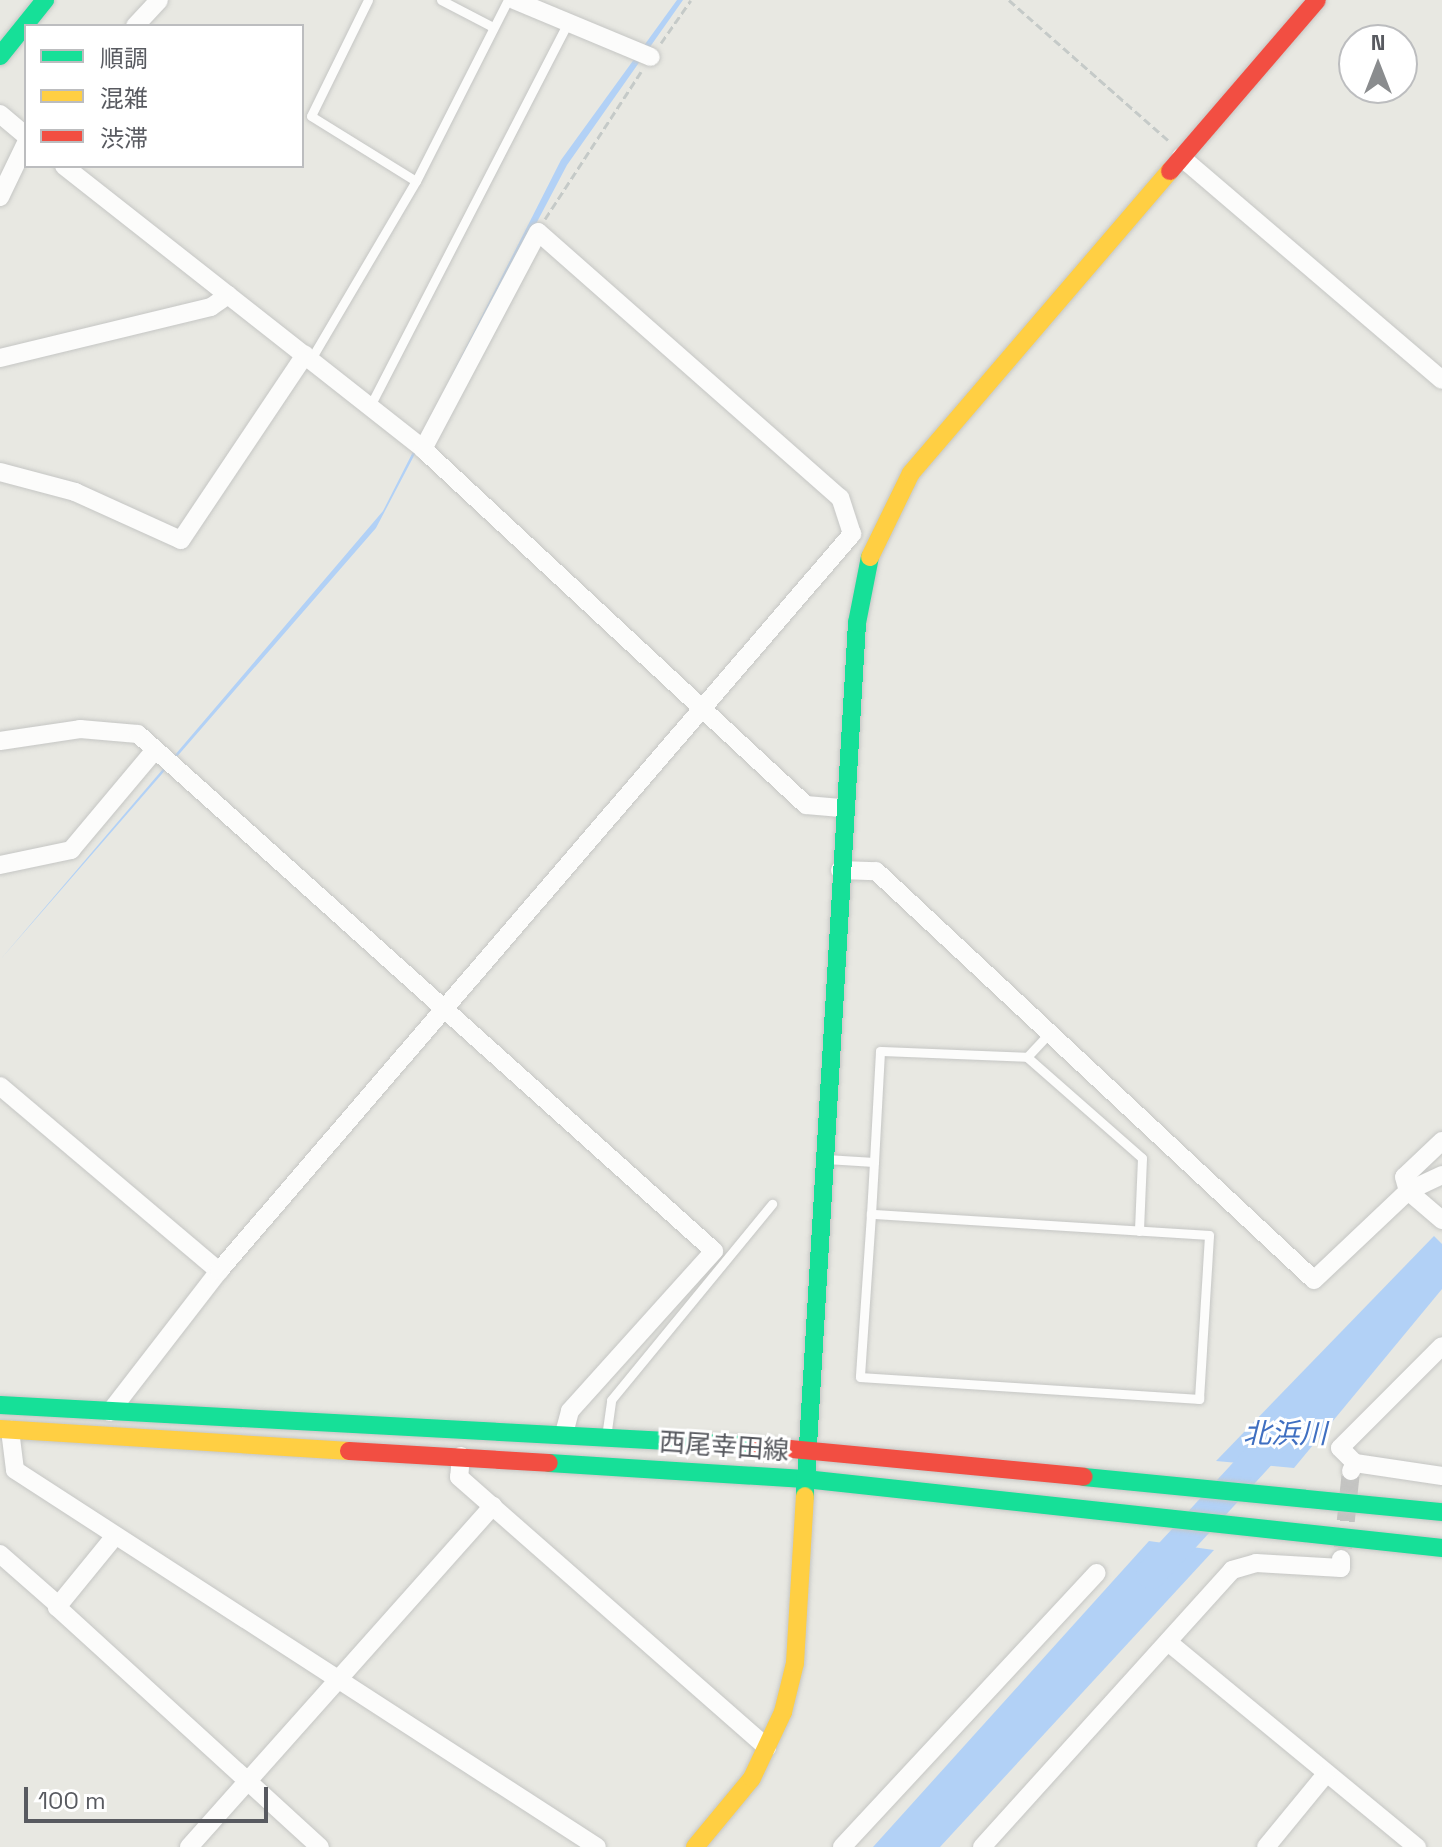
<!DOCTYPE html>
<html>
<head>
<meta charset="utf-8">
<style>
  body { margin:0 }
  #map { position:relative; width:1442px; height:1847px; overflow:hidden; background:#e8e8e2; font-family:"Space Grotesk","Noto Sans JP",sans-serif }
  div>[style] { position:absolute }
  .water>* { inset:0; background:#b2d1f6 }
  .river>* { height:30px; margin:-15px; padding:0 15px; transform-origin:15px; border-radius:15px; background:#b2d1f6 }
  .street-tunnel>* { height:18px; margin-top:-9px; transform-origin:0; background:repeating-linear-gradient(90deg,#c4c4c2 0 18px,transparent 0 27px) }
  .path>* { height:3px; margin-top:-1.5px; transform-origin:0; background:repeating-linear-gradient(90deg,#c5cac8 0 8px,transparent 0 12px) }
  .roads { filter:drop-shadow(0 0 2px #c5c6c4) drop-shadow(0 0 2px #c5c6c4) }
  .lane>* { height:9px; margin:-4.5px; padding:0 4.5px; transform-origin:4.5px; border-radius:4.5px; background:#fcfcfb }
  .street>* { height:18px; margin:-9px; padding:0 9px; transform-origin:9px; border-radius:9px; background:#fcfcfb }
  .fast>* { height:18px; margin:-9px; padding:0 9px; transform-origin:9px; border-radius:9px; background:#16e098 }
  .slow>* { height:18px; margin:-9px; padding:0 9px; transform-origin:9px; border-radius:9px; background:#ffcf43 }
  .jam>* { height:18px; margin:-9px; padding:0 9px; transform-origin:9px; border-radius:9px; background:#f24e42 }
  span { translate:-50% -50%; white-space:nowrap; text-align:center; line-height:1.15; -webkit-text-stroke:6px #fff; paint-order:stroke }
  .street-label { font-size:26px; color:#585a60 }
  .water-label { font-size:28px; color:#3f6fc1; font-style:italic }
  .legend { position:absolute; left:24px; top:24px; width:280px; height:144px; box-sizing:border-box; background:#fff; border:2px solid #bcbdbf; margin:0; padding:10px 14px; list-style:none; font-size:24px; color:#585a60 }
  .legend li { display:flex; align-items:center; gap:16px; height:40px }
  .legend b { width:40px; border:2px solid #bcbdbf }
  .north { position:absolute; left:1338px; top:24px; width:80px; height:80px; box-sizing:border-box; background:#fff; border:2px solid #bcbdbf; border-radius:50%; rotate:0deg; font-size:22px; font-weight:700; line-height:32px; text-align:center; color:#585a60 }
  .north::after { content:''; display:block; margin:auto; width:28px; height:36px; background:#8a8c8e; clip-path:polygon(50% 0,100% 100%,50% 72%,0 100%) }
  .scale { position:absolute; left:24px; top:1787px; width:244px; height:36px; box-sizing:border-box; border:4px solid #585a60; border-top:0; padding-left:10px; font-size:24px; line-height:28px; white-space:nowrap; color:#585a60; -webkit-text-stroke:6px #fff; paint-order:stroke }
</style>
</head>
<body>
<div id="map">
  <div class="water">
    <div style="clip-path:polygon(677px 0,683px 0,567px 165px,376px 528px,0 960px,383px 511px,561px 160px)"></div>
    <div style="clip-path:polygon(1434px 1236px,1442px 1244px,1442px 1289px,1294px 1468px,1216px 1461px)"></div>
    <div style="clip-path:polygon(1149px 1541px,1214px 1550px,940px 1847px,873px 1847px)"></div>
  </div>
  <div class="river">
    <div style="left:1151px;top:1574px;width:188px;rotate:-47.4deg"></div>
  </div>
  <div class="street-tunnel">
    <div style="left:1343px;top:1548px;width:77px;rotate:-84.1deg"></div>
  </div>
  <div class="path">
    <div style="left:1009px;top:0;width:212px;rotate:41.4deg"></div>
    <div style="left:661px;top:43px;width:52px;rotate:-55.1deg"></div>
    <div style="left:545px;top:219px;width:176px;rotate:-56.9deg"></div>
  </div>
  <div class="roads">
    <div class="lane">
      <div style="left:368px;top:0;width:129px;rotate:116.2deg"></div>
      <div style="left:311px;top:116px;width:123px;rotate:31.8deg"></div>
      <div style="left:441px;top:0;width:59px;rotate:27.4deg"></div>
      <div style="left:311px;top:359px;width:207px;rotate:-59.5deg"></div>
      <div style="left:416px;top:181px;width:203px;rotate:-63.1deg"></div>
      <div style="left:370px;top:406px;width:430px;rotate:-62.7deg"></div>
      <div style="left:1027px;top:1057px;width:33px;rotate:-47deg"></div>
      <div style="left:826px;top:1159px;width:48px;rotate:3.6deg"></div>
      <div style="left:874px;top:1162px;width:52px;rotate:93.3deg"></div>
      <div style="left:871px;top:1214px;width:163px;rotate:93.9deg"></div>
      <div style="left:860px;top:1377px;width:340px;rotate:3.7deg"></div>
      <div style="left:1199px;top:1399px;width:164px;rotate:-86.5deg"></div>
      <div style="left:1209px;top:1235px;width:339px;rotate:-176.4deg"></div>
      <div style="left:874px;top:1162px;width:111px;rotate:-86.9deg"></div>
      <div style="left:880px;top:1051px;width:147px;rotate:2.3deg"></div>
      <div style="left:1027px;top:1057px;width:153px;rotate:41.3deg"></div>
      <div style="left:1142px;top:1158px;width:73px;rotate:92.4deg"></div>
      <div style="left:607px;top:1430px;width:30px;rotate:-82deg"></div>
      <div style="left:611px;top:1400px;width:254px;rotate:-50.6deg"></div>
    </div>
    <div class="street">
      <div style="left:514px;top:0;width:148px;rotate:22.6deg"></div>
      <div style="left:135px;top:26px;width:35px;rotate:-47deg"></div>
      <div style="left:0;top:114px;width:34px;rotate:40deg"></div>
      <div style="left:1181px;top:157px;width:343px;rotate:40.5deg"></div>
      <div style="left:64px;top:166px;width:457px;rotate:38.2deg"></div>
      <div style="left:423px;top:449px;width:523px;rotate:42.91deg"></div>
      <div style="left:806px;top:805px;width:38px;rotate:5deg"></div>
      <div style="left:0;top:197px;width:60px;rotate:-64.3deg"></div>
      <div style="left:0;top:358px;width:217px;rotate:-13.6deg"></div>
      <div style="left:211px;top:307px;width:21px;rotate:-35deg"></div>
      <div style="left:0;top:472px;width:78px;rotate:14.9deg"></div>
      <div style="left:75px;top:492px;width:116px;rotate:24.4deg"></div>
      <div style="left:181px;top:540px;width:223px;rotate:-56.2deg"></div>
      <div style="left:0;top:741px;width:81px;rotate:-8.5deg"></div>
      <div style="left:80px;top:729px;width:58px;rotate:4.9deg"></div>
      <div style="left:138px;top:734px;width:774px;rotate:41.91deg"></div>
      <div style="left:714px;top:1251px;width:215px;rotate:132deg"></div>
      <div style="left:570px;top:1411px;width:23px;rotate:105deg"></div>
      <div style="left:0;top:865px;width:73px;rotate:-11.9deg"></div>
      <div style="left:71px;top:850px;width:131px;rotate:-50deg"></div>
      <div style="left:840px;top:870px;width:36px;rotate:2deg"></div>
      <div style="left:876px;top:871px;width:599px;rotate:43.04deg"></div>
      <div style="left:1314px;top:1280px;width:129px;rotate:-43.4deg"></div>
      <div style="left:1408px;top:1191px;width:38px;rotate:-25deg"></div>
      <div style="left:0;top:1086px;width:287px;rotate:40.2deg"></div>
      <div style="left:1442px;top:1141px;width:52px;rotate:136.5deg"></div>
      <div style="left:1404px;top:1177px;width:15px;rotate:74deg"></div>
      <div style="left:1408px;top:1191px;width:45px;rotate:40.5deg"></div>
      <div style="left:110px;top:1412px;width:178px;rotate:-52.3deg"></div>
      <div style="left:219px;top:1271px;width:972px;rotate:-49.34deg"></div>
      <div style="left:852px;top:534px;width:38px;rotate:-108deg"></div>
      <div style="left:840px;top:498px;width:402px;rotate:-138.6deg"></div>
      <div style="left:538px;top:232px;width:246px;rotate:117.9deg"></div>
      <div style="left:10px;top:1430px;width:40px;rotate:82.9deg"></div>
      <div style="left:15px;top:1470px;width:693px;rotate:32.93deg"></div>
      <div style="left:461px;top:1456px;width:21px;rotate:95deg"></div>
      <div style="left:459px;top:1477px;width:410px;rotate:41.3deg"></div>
      <div style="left:1355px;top:1463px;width:88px;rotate:8.5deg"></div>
      <div style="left:1351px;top:1471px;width:9px;rotate:-63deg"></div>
      <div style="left:1355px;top:1463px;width:21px;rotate:-135deg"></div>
      <div style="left:1340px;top:1448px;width:144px;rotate:-45deg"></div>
      <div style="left:115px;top:1536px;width:92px;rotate:129.2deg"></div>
      <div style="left:57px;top:1607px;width:356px;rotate:42.4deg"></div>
      <div style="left:0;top:1554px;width:77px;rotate:41.3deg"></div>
      <div style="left:1168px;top:1642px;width:323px;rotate:39.5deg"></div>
      <div style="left:189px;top:1847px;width:457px;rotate:-48.3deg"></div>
      <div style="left:842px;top:1847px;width:374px;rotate:-47.1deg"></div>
      <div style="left:982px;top:1847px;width:373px;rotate:-47.9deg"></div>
      <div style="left:1232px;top:1570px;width:25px;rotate:-16deg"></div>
      <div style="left:1256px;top:1563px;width:85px;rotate:3.4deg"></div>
      <div style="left:1341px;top:1568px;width:9px;rotate:-90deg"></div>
      <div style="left:1266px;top:1847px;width:94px;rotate:-50.6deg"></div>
    </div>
    <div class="fast">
      <div style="left:0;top:56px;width:72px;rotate:-51.2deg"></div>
      <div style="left:0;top:1405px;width:760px;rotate:3.09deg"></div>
      <div style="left:549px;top:1463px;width:256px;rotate:3.6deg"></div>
      <div style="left:805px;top:1479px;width:641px;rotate:6.18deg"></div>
      <div style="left:1084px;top:1477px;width:360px;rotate:5.6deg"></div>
      <div style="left:805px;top:1496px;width:875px;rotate:-86.59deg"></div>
      <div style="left:857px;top:623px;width:67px;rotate:-78.9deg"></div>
    </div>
    <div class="slow">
      <div style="left:870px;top:557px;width:93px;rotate:-64deg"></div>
      <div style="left:911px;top:473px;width:398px;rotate:-49.4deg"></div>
      <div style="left:0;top:1429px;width:350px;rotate:3.6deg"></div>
      <div style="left:695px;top:1847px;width:89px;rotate:-50.4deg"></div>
      <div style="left:752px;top:1778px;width:73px;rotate:-64.8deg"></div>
      <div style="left:783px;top:1712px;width:50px;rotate:-76.2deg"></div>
      <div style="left:795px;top:1663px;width:167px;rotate:-86.6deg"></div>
    </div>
    <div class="jam">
      <div style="left:1170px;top:171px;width:225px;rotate:-49.3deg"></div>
      <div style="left:759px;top:1446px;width:326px;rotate:5.4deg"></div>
      <div style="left:349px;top:1451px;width:200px;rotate:3.4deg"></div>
    </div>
  </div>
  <div class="street-label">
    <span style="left:724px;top:1447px;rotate:4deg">西尾幸田線</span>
  </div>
  <div class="water-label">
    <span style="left:1285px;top:1433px">北浜川</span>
  </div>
  <ul class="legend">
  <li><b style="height:10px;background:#16e098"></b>順調</li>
  <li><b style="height:10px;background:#ffcf43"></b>混雑</li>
  <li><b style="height:10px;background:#f24e42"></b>渋滞</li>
  </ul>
  <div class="north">N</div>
  <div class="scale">100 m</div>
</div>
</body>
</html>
